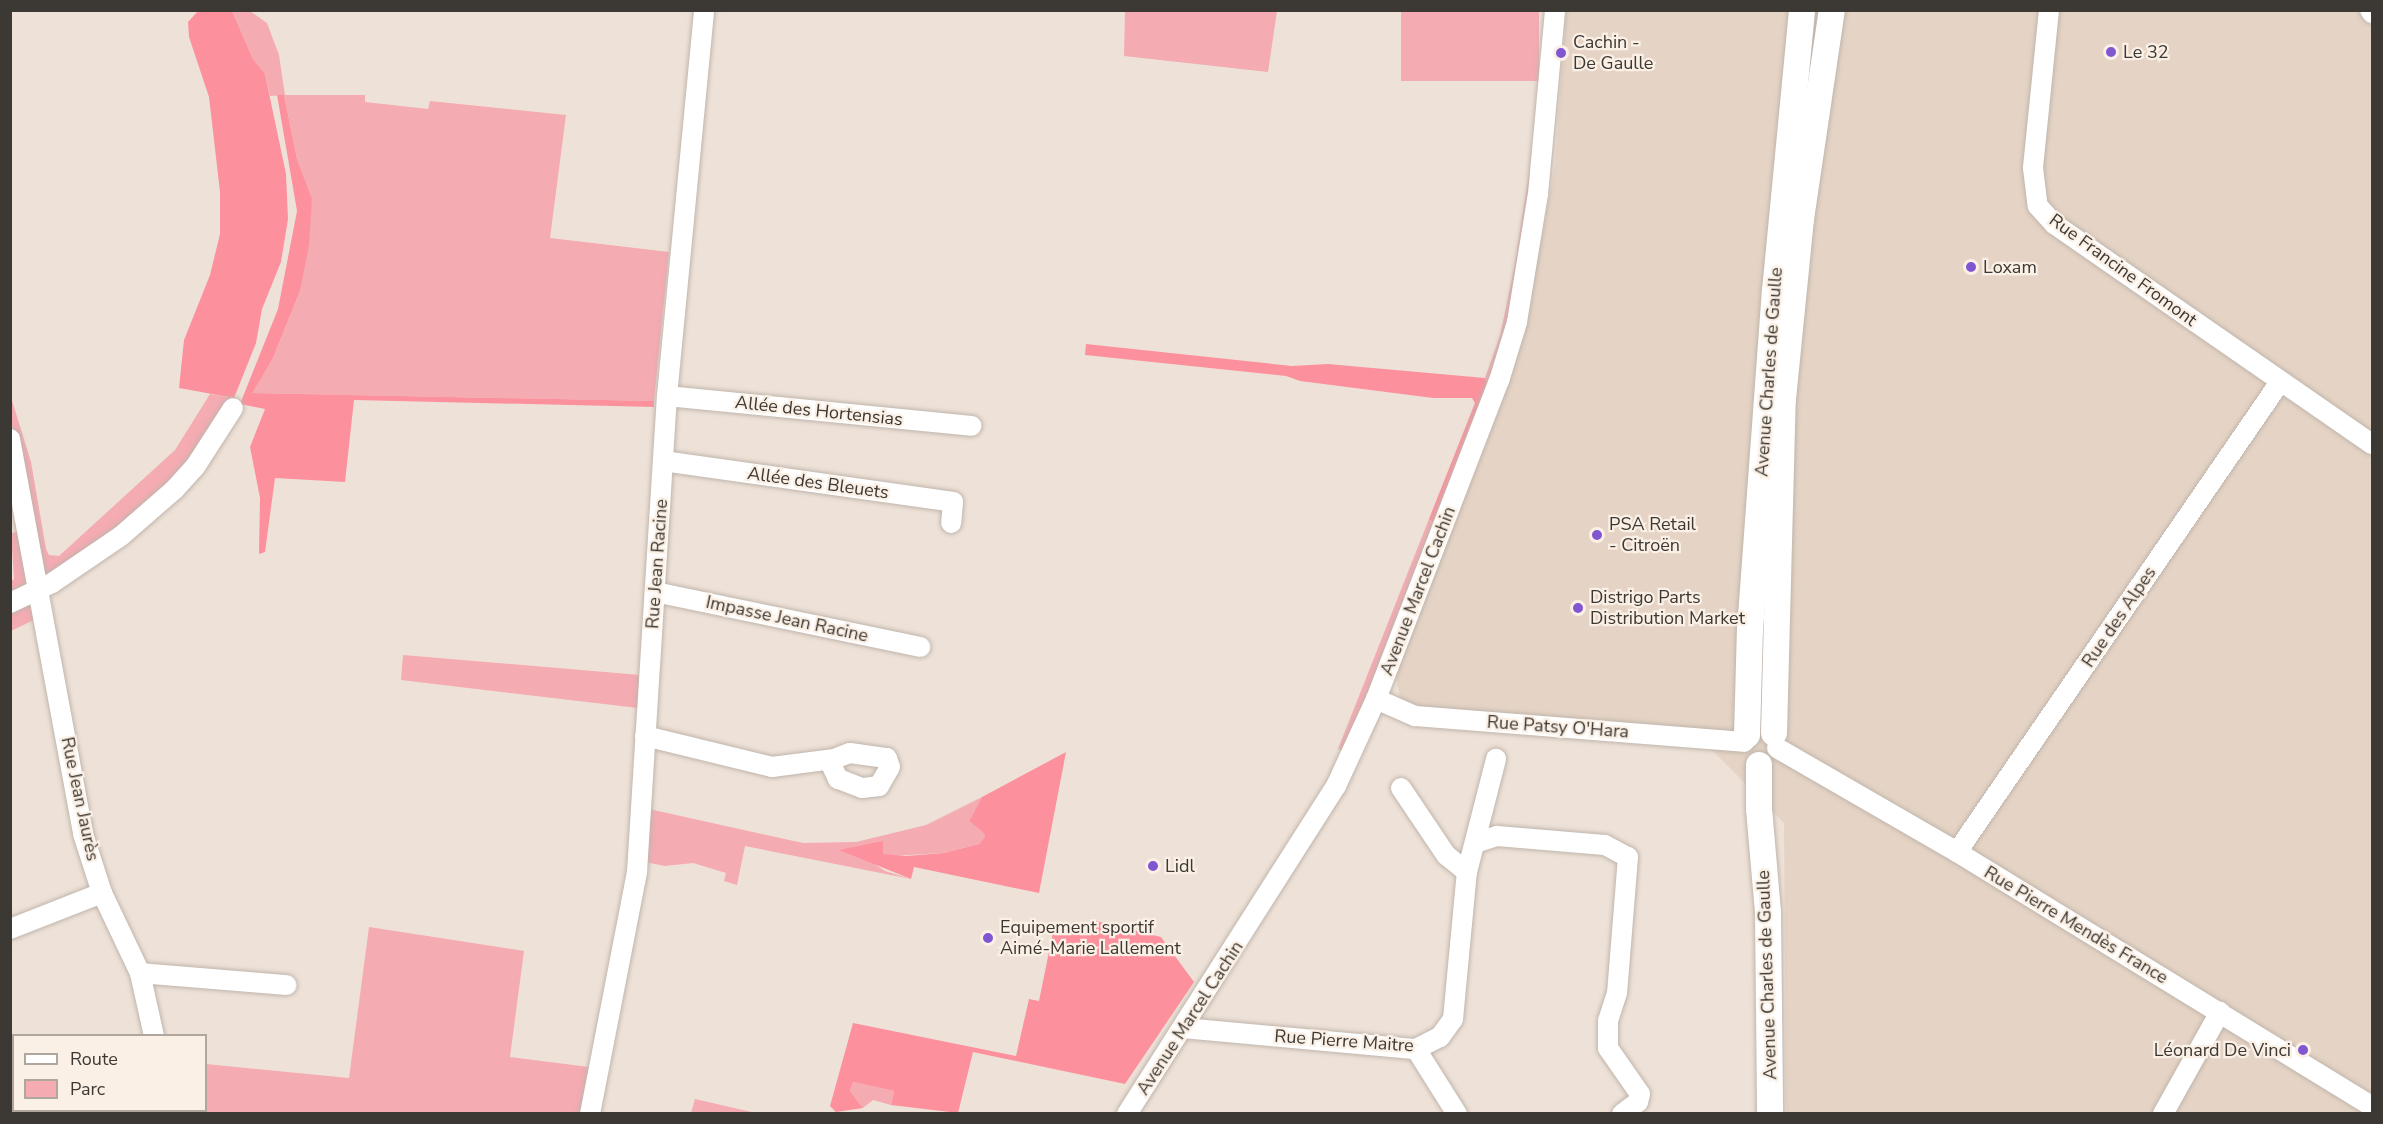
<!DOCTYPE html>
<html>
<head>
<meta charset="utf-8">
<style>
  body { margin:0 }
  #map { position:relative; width:2383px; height:1124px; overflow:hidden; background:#eee2d8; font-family:"Nunito Sans",sans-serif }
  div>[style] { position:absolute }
  .built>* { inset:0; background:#e5d4c5 }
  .green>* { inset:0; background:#f4abb2; transform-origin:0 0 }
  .forest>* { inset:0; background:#fc919d }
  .roads { filter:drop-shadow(0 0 2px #c0b5ac) drop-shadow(0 0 2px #c0b5ac) }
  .minor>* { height:20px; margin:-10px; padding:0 10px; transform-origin:10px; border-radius:10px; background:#fff }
  .major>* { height:26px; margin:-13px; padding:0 13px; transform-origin:13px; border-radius:13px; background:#fff }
  .dots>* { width:16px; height:16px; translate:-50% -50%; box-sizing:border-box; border:3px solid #fbf0e5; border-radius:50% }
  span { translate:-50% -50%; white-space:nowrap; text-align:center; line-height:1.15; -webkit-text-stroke:4.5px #fbf0e5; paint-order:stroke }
  .poi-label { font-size:18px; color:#3c3834 }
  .left { translate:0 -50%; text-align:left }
  .right { translate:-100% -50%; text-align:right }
  .street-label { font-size:18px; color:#3c3834 }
  .frame { position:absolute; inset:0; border:12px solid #3c3834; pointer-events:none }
  .legend { position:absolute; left:12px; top:1034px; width:195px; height:78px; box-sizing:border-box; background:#fbf0e5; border:2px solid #afa69e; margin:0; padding:8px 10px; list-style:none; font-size:18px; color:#3c3834 }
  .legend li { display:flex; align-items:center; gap:12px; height:30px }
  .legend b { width:30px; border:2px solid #afa69e }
</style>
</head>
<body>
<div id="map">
  <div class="built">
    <div style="clip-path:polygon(1566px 11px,2372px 11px,2372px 1113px,1786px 1113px,1784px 823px,1710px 748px,1405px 723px,1394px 666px,1504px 394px,1530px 302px,1555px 166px)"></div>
  </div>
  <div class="green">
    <div style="clip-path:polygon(232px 11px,250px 11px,267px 23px,279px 55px,285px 95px,365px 95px,365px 102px,428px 109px,430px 101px,566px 115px,550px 238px,669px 252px,654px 401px,251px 393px,273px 358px,300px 291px,312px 200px,297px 159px,284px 95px,270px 96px,265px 74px,253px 59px)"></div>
    <div style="clip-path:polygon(1125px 11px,1277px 11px,1268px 72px,1124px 56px)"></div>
    <div style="left:1401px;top:11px;width:138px;height:70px"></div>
    <div style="clip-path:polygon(1530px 167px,1531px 177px,1507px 324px,1488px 384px,1485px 378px,1500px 336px,1515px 264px)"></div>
    <div style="clip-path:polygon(10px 394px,31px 462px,46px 549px,49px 555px,59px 556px,175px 450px,210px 394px,234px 398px,187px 472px,48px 581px,39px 571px,11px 419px)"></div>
    <div style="clip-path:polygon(1429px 519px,1434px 523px,1361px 712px,1343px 751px,1338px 749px)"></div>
    <div style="clip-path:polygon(22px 531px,29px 587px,11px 598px,11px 581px,14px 579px,11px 533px)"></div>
    <div style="clip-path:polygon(36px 602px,38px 618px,11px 631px,11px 609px)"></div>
    <div style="clip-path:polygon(403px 655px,640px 675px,638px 708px,401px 680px)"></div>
    <div style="clip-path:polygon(982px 797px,969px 821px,983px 831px,985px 837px,979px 844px,944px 853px,891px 856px,883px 854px,883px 842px,870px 861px,885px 871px,911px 879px,745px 846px,737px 885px,724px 881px,726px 873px,693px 863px,665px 866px,645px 862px,649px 809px,803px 843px,856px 842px,926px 825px)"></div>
    <div style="clip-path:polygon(369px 927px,524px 951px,510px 1057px,589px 1067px,580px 1113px,186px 1113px,185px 1111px,206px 1110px,206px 1064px,349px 1078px)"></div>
    <div style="clip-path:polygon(853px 1082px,894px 1091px,891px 1105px,873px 1100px,863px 1108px,850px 1091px)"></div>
    <div style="clip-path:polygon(695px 1099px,756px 1113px,691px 1113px)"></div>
  </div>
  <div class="forest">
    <div style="clip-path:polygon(198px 11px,232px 11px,253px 59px,265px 74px,286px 174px,288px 219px,281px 262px,262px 309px,256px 343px,234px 398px,179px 388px,184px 340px,210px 275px,220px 234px,220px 192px,209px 97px,189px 37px,188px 22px)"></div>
    <div style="clip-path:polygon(277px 95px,284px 95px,297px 159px,312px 199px,309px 245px,300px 291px,273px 358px,252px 393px,654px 401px,654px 407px,354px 400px,345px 482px,275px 478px,265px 552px,259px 554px,260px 498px,250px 447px,265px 409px,240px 404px,278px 309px,297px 211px)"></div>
    <div style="clip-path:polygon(1086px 344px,1292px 366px,1328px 364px,1485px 378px,1488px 384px,1434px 523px,1429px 519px,1475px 403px,1472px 398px,1433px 398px,1300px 381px,1286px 376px,1085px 355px)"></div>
    <div style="clip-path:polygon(1066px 752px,1039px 893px,914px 867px,911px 879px,839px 850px,883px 841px,883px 854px,906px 856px,944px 853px,979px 844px,985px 837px,983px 832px,969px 821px,982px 797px)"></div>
    <div style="clip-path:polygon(1092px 920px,1161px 937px,1194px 982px,1125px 1084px,973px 1052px,958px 1113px,891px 1105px,894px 1091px,853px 1082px,850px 1091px,863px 1108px,836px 1112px,830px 1106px,853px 1023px,1016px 1056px,1029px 999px,1039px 1001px,1054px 927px,1078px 933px)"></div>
  </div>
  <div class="roads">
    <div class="minor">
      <div style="left:2049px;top:10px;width:159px;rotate:95.8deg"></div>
      <div style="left:2033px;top:168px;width:38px;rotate:83deg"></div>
      <div style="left:2038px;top:206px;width:24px;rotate:48deg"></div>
      <div style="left:2054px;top:224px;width:387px;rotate:34.7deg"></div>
      <div style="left:2370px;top:10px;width:4px;rotate:56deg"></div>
      <div style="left:667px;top:396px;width:306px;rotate:5.6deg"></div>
      <div style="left:10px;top:439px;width:402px;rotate:79.5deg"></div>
      <div style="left:83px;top:834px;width:62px;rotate:72.1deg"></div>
      <div style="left:102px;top:893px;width:89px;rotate:64.6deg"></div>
      <div style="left:140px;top:973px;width:65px;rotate:77.5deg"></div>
      <div style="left:663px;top:461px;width:293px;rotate:8deg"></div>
      <div style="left:953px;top:502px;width:21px;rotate:95deg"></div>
      <div style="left:655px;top:592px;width:271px;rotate:11.7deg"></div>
      <div style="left:10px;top:603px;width:47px;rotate:-25.5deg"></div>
      <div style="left:52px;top:583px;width:83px;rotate:-34.3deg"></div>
      <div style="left:121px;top:536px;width:70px;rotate:-41deg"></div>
      <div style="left:174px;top:490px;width:31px;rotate:-48deg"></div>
      <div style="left:195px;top:467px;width:70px;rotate:-57.2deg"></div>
      <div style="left:1376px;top:699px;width:43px;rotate:23.6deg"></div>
      <div style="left:1415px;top:716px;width:330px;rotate:4.5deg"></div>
      <div style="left:645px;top:736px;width:131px;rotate:13.7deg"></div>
      <div style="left:772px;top:767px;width:63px;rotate:-7.4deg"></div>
      <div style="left:834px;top:759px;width:17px;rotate:-21deg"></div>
      <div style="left:850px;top:753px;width:37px;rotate:8deg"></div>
      <div style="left:887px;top:758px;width:9px;rotate:72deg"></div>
      <div style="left:890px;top:767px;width:22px;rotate:120deg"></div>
      <div style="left:879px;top:786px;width:17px;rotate:173deg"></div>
      <div style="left:862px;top:788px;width:26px;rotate:-159deg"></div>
      <div style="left:838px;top:779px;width:21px;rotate:-115deg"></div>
      <div style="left:1777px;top:748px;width:208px;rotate:30deg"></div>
      <div style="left:1957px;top:852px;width:487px;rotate:31.5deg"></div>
      <div style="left:1401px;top:788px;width:81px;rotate:56.1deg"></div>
      <div style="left:1446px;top:855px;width:27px;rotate:39deg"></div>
      <div style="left:1475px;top:843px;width:23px;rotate:-18deg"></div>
      <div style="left:1497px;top:836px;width:108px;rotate:4.8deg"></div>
      <div style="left:1605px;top:845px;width:26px;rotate:28deg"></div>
      <div style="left:1628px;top:857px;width:136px;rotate:94.6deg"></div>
      <div style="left:1617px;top:993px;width:29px;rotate:108deg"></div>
      <div style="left:1608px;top:1021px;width:27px;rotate:90deg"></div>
      <div style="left:1608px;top:1048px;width:56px;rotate:55.2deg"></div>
      <div style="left:1640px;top:1094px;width:8px;rotate:104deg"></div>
      <div style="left:1638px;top:1102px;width:20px;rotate:143deg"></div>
      <div style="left:1957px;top:852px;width:570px;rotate:-55.5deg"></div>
      <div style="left:10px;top:929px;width:99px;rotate:-21.4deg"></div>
      <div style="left:140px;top:973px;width:147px;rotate:4.7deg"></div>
      <div style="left:1183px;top:1028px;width:234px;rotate:5.2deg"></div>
      <div style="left:1416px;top:1049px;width:27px;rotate:-27deg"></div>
      <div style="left:1440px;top:1037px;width:22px;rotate:-54deg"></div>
      <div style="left:1453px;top:1019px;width:148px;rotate:-84.6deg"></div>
      <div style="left:1467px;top:872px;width:117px;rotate:-75.6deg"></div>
      <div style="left:1416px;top:1049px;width:77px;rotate:57.8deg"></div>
      <div style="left:174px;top:1110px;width:4px;rotate:76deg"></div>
      <div style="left:590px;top:1114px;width:247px;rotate:-79deg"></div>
      <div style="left:637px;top:872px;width:477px;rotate:-86.4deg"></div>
      <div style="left:667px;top:396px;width:388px;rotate:-84.5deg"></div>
      <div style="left:1127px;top:1114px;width:389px;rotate:-57.5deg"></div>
      <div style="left:1336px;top:786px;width:96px;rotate:-65.3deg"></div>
      <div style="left:1376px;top:699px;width:341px;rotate:-68.9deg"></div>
      <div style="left:1499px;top:381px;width:62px;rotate:-73deg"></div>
      <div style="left:1517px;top:322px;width:130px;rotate:-80.7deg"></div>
      <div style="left:1538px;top:194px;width:185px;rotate:-84.7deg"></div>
      <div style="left:2163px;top:1114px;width:117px;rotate:-60.8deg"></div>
    </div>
    <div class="major">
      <div style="left:1774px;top:733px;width:334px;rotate:-88.5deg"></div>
      <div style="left:1783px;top:399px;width:181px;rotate:-84.3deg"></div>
      <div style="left:1801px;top:219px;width:211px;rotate:-81.6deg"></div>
      <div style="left:1747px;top:735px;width:105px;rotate:-88.4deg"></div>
      <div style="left:1750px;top:630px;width:340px;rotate:-85.8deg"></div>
      <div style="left:1775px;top:291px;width:282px;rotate:-84.5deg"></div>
      <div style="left:1759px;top:765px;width:44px;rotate:90deg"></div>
      <div style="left:1759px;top:809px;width:103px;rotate:85deg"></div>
      <div style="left:1768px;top:912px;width:202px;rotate:89.4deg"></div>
    </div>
  </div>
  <div class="dots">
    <div style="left:2111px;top:52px;background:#8157d1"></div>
    <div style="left:1561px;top:53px;background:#8157d1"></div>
    <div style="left:1971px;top:267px;background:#8157d1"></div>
    <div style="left:1597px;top:535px;background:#8157d1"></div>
    <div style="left:1578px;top:608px;background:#8157d1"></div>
    <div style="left:1153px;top:866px;background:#8157d1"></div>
    <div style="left:988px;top:938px;background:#8157d1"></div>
    <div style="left:2303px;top:1050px;background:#8157d1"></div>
  </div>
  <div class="poi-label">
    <span class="left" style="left:1573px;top:53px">Cachin -<br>De Gaulle</span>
    <span class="left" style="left:2123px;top:52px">Le 32</span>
    <span class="left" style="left:1983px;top:267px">Loxam</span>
    <span class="left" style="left:1609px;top:535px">PSA Retail<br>- Citroën</span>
    <span class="left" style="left:1590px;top:608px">Distrigo Parts<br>Distribution Market</span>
    <span class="left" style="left:1165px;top:866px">Lidl</span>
    <span class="left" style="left:1000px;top:938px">Equipement sportif<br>Aimé-Marie Lallement</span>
    <span class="right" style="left:2291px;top:1050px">Léonard De Vinci</span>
  </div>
  <div class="street-label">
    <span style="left:2123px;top:270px;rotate:36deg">Rue Francine Fromont</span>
    <span style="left:1769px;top:372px;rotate:-86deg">Avenue Charles de Gaulle</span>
    <span style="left:819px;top:411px;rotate:6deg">Allée des Hortensias</span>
    <span style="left:818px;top:483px;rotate:8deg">Allée des Bleuets</span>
    <span style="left:657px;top:564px;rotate:-86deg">Rue Jean Racine</span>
    <span style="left:1418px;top:591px;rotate:-69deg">Avenue Marcel Cachin</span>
    <span style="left:2119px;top:617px;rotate:-56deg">Rue des Alpes</span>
    <span style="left:787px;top:619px;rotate:12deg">Impasse Jean Racine</span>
    <span style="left:1558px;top:727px;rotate:4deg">Rue Patsy O'Hara</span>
    <span style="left:80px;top:799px;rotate:78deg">Rue Jean Jaurès</span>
    <span style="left:2076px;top:925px;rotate:31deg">Rue Pierre Mendès France</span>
    <span style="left:1767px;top:975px;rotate:-92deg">Avenue Charles de Gaulle</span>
    <span style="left:1190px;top:1018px;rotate:-57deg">Avenue Marcel Cachin</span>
    <span style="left:1344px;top:1041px;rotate:4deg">Rue Pierre Maitre</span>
  </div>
  <div class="frame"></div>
  <ul class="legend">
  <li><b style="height:8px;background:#fff"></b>Route</li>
  <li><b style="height:16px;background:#f4abb2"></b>Parc</li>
  </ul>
</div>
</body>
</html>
